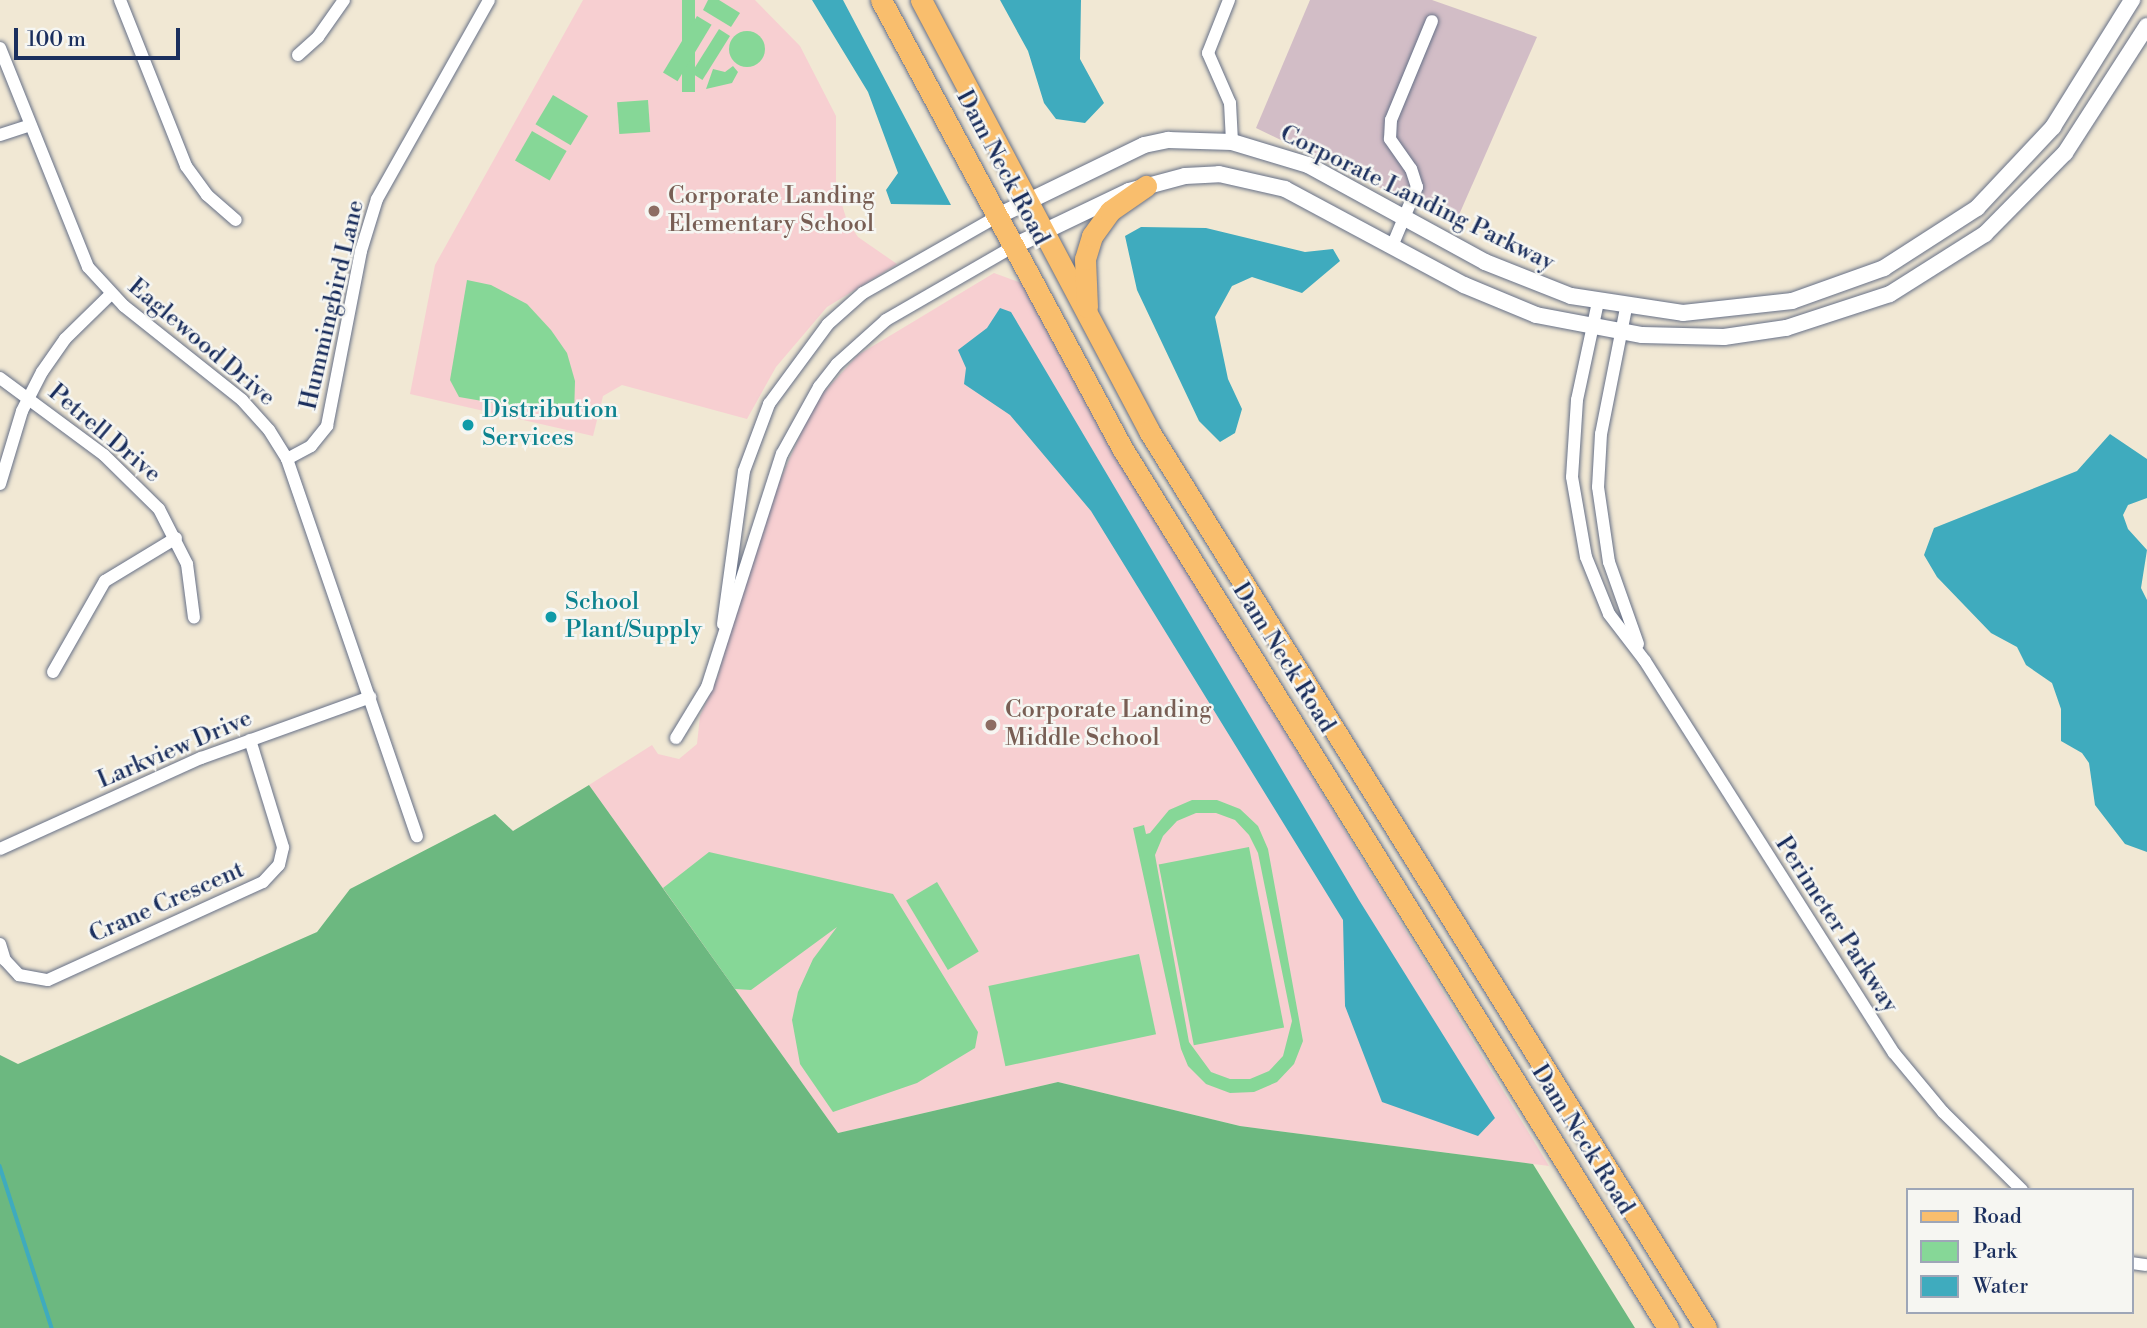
<!DOCTYPE html>
<html>
<head>
<meta charset="utf-8">
<style>
  body { margin:0 }
  #map { position:relative; width:2147px; height:1328px; overflow:hidden; background:#f1e8d4; font-family:"Libre Bodoni",serif }
  div>[style] { position:absolute }
  .built>* { inset:0; background:#f7cfd1 }
  .industrial>* { inset:0; background:#d2bdc6 }
  .green>* { inset:0; background:#86d797; transform-origin:0 0 }
  .round { border-radius:50% }
  .forest>* { inset:0; background:#6cb880 }
  .water>* { inset:0; background:#3fabbe }
  .stream>* { height:3.5px; margin:-1.75px; padding:0 1.75px; transform-origin:1.75px; border-radius:1.75px; background:#3fabbe }
  .roads { filter:drop-shadow(0 0 2px #667087) drop-shadow(0 0 2px #667087) }
  .minor>* { height:12px; margin:-6px; padding:0 6px; transform-origin:6px; border-radius:6px; background:#fff }
  .tertiary>* { height:16px; margin:-8px; padding:0 8px; transform-origin:8px; border-radius:8px; background:#fff }
  .primary>* { height:21px; margin:-10.5px; padding:0 10.5px; transform-origin:10.5px; border-radius:10.5px; background:#f9be6d }
  .dots>* { width:19px; height:19px; translate:-50% -50%; box-sizing:border-box; border:4px solid #f6f6f2; border-radius:50% }
  span { translate:-50% -50%; white-space:nowrap; text-align:center; line-height:1.15; -webkit-text-stroke:5px #f6f6f2; paint-order:stroke }
  .street-label { font-size:24px; color:#1b2f5e }
  .education-label { font-size:24px; color:#785e54 }
  .left { translate:0 -50%; text-align:left }
  .culture-label { font-size:24px; color:#0d838f }
  .legend { position:absolute; left:1906px; top:1188px; width:228px; height:126px; box-sizing:border-box; background:#f6f6f2; border:2px solid #9ea6b7; margin:0; padding:9px 12px; list-style:none; font-size:21px; color:#1b2f5e }
  .legend li { display:flex; align-items:center; gap:14px; height:35px }
  .legend b { width:35px; border:2px solid #9ea6b7 }
  .scale { position:absolute; left:14px; top:28px; width:166px; height:32px; box-sizing:border-box; border:4px solid #1b2f5e; border-top:0; padding-left:9px; font-size:21px; line-height:24px; white-space:nowrap; color:#1b2f5e; -webkit-text-stroke:5px #f6f6f2; paint-order:stroke }
</style>
</head>
<body>
<div id="map">
  <div class="built">
    <div style="clip-path:polygon(583px 0,755px 0,800px 46px,836px 116px,836px 185px,847px 221px,858px 237px,897px 264px,827px 307px,776px 367px,747px 419px,622px 385px,603px 396px,593px 436px,410px 394px,435px 265px)"></div>
    <div style="clip-path:polygon(994px 273px,1024px 284px,1104px 435px,1549px 1166px,1240px 1126px,1058px 1082px,838px 1133px,589px 785px,652px 745px,658px 754px,679px 759px,697px 744px,700px 716px,718px 676px,759px 527px,815px 402px,858px 355px)"></div>
  </div>
  <div class="industrial">
    <div style="clip-path:polygon(1310px 0,1432px 0,1537px 37px,1455px 224px,1256px 128px)"></div>
  </div>
  <div class="green">
    <div style="left:682px;top:0;width:13px;height:92px"></div>
    <div style="clip-path:polygon(708px 0,719px 0,740px 13px,731px 27px,703px 10px)"></div>
    <div style="left:697px;top:16px;width:17px;height:66px;rotate:31deg"></div>
    <div style="left:719px;top:29px;width:13px;height:52px;rotate:32deg"></div>
    <div class="round" style="left:729px;top:31px;width:36px;height:36px"></div>
    <div style="clip-path:polygon(733px 66px,738px 72px,732px 83px,706px 89px,713px 69px,725px 72px)"></div>
    <div style="left:553px;top:95px;width:41px;height:34px;rotate:31deg"></div>
    <div style="left:648px;top:100px;width:32px;height:31px;rotate:86deg"></div>
    <div style="left:532px;top:131px;width:40px;height:34px;rotate:30deg"></div>
    <div style="clip-path:polygon(467px 280px,491px 285px,527px 304px,551px 330px,567px 353px,575px 381px,574px 417px,459px 397px,450px 380px)"></div>
    <div style="clip-path:polygon(evenodd,1192px 800px,1217px 800px,1240px 809px,1258px 826px,1268px 849px,1303px 1041px,1294px 1064px,1277px 1082px,1254px 1092px,1230px 1093px,1206px 1084px,1188px 1066px,1181px 1049px,1133px 828px,1144px 825px,1146px 834px,1150px 833px,1169px 810px,1192px 800px,1196px 813px,1216px 813px,1235px 820px,1249px 835px,1258px 853px,1292px 1021px,1283px 1056px,1269px 1071px,1250px 1079px,1230px 1079px,1211px 1072px,1189px 1042px,1155px 855px,1163px 836px,1177px 821px,1196px 813px)"></div>
    <div style="left:1249px;top:847px;width:184px;height:92px;rotate:79deg"></div>
    <div style="clip-path:polygon(709px 852px,893px 894px,978px 1032px,975px 1048px,917px 1083px,833px 1112px,800px 1064px,792px 1020px,798px 992px,813px 959px,837px 927px,751px 990px,735px 989px,663px 888px)"></div>
    <div style="left:937px;top:882px;width:81px;height:36px;rotate:59deg"></div>
    <div style="left:1139px;top:954px;width:82px;height:154px;rotate:78deg"></div>
  </div>
  <div class="forest">
    <div style="clip-path:polygon(589px 785px,838px 1133px,1058px 1082px,1240px 1126px,1533px 1164px,1635px 1328px,0 1328px,0 1055px,18px 1064px,317px 932px,350px 889px,495px 814px,513px 831px)"></div>
  </div>
  <div class="water">
    <div style="clip-path:polygon(812px 0,843px 0,951px 205px,891px 204px,886px 190px,898px 173px,868px 92px)"></div>
    <div style="clip-path:polygon(1000px 0,1081px 0,1080px 59px,1104px 103px,1085px 123px,1056px 119px,1044px 103px,1028px 51px)"></div>
    <div style="clip-path:polygon(1141px 227px,1206px 228px,1305px 252px,1333px 249px,1340px 261px,1302px 293px,1252px 277px,1232px 286px,1215px 317px,1228px 379px,1242px 409px,1235px 433px,1220px 442px,1199px 421px,1137px 290px,1125px 236px)"></div>
    <div style="clip-path:polygon(1000px 308px,1011px 312px,1359px 900px,1495px 1118px,1478px 1136px,1382px 1102px,1345px 1006px,1343px 920px,1091px 511px,1010px 415px,964px 384px,966px 368px,958px 350px,987px 328px)"></div>
    <div style="clip-path:polygon(2110px 434px,2147px 459px,2147px 498px,2128px 505px,2123px 515px,2128px 529px,2147px 550px,2141px 588px,2147px 600px,2147px 852px,2125px 844px,2095px 805px,2089px 763px,2082px 753px,2061px 741px,2061px 709px,2052px 683px,2026px 665px,2017px 647px,1991px 633px,1937px 577px,1924px 555px,1934px 528px,2077px 471px)"></div>
  </div>
  <div class="stream">
    <div style="left:0;top:1166px;width:170px;rotate:72.2deg"></div>
  </div>
  <div class="roads">
    <div class="minor">
      <div style="left:120px;top:0;width:179px;rotate:68.3deg"></div>
      <div style="left:186px;top:166px;width:36px;rotate:54deg"></div>
      <div style="left:207px;top:195px;width:38px;rotate:41deg"></div>
      <div style="left:1229px;top:0;width:57px;rotate:111.6deg"></div>
      <div style="left:1208px;top:53px;width:55px;rotate:66.3deg"></div>
      <div style="left:1230px;top:103px;width:39px;rotate:87deg"></div>
      <div style="left:0;top:48px;width:236px;rotate:68.1deg"></div>
      <div style="left:88px;top:267px;width:53px;rotate:47.3deg"></div>
      <div style="left:124px;top:306px;width:151px;rotate:38.5deg"></div>
      <div style="left:242px;top:400px;width:40px;rotate:48deg"></div>
      <div style="left:269px;top:430px;width:34px;rotate:58deg"></div>
      <div style="left:287px;top:459px;width:399px;rotate:71deg"></div>
      <div style="left:298px;top:55px;width:27px;rotate:-42deg"></div>
      <div style="left:318px;top:37px;width:45px;rotate:-54.9deg"></div>
      <div style="left:0;top:135px;width:32px;rotate:-18deg"></div>
      <div style="left:1393px;top:244px;width:62px;rotate:-67.2deg"></div>
      <div style="left:1417px;top:187px;width:19px;rotate:-108deg"></div>
      <div style="left:1411px;top:169px;width:37px;rotate:-125deg"></div>
      <div style="left:1390px;top:139px;width:19px;rotate:-87deg"></div>
      <div style="left:1391px;top:120px;width:107px;rotate:-67.5deg"></div>
      <div style="left:1598px;top:302px;width:100px;rotate:102.1deg"></div>
      <div style="left:1577px;top:400px;width:77px;rotate:93.7deg"></div>
      <div style="left:1572px;top:477px;width:81px;rotate:80.1deg"></div>
      <div style="left:1586px;top:557px;width:61px;rotate:68deg"></div>
      <div style="left:1609px;top:614px;width:59px;rotate:52.5deg"></div>
      <div style="left:1645px;top:661px;width:464px;rotate:57.6deg"></div>
      <div style="left:1894px;top:1053px;width:77px;rotate:50.3deg"></div>
      <div style="left:1943px;top:1112px;width:111px;rotate:44.6deg"></div>
      <div style="left:1626px;top:308px;width:128px;rotate:101.2deg"></div>
      <div style="left:1601px;top:434px;width:53px;rotate:93.2deg"></div>
      <div style="left:1598px;top:487px;width:76px;rotate:81.7deg"></div>
      <div style="left:1609px;top:562px;width:87px;rotate:70.5deg"></div>
      <div style="left:0;top:378px;width:129px;rotate:36.5deg"></div>
      <div style="left:104px;top:455px;width:77px;rotate:44.5deg"></div>
      <div style="left:159px;top:509px;width:62px;rotate:63deg"></div>
      <div style="left:187px;top:564px;width:54px;rotate:82.6deg"></div>
      <div style="left:287px;top:459px;width:27px;rotate:-28deg"></div>
      <div style="left:311px;top:446px;width:26px;rotate:-51deg"></div>
      <div style="left:327px;top:426px;width:178px;rotate:-79deg"></div>
      <div style="left:361px;top:251px;width:54px;rotate:-72.9deg"></div>
      <div style="left:377px;top:199px;width:228px;rotate:-60.6deg"></div>
      <div style="left:0;top:484px;width:76px;rotate:-73.2deg"></div>
      <div style="left:22px;top:411px;width:44px;rotate:-62.9deg"></div>
      <div style="left:42px;top:372px;width:40px;rotate:-55.1deg"></div>
      <div style="left:65px;top:339px;width:64px;rotate:-44.4deg"></div>
      <div style="left:723px;top:624px;width:154px;rotate:-82.2deg"></div>
      <div style="left:744px;top:471px;width:72px;rotate:-69.5deg"></div>
      <div style="left:769px;top:404px;width:99px;rotate:-53.6deg"></div>
      <div style="left:828px;top:324px;width:47px;rotate:-41.5deg"></div>
      <div style="left:863px;top:293px;width:155px;rotate:-29.7deg"></div>
      <div style="left:53px;top:672px;width:105px;rotate:-60.3deg"></div>
      <div style="left:105px;top:581px;width:83px;rotate:-31.2deg"></div>
      <div style="left:676px;top:738px;width:60px;rotate:-58.7deg"></div>
      <div style="left:707px;top:687px;width:245px;rotate:-72.2deg"></div>
      <div style="left:782px;top:454px;width:77px;rotate:-61.1deg"></div>
      <div style="left:819px;top:387px;width:29px;rotate:-52deg"></div>
      <div style="left:837px;top:364px;width:66px;rotate:-41.9deg"></div>
      <div style="left:886px;top:320px;width:148px;rotate:-30deg"></div>
      <div style="left:0;top:849px;width:221px;rotate:-24.4deg"></div>
      <div style="left:201px;top:758px;width:180px;rotate:-19.8deg"></div>
      <div style="left:0;top:944px;width:17px;rotate:73deg"></div>
      <div style="left:5px;top:960px;width:21px;rotate:47deg"></div>
      <div style="left:19px;top:975px;width:29px;rotate:10deg"></div>
      <div style="left:48px;top:980px;width:236px;rotate:-24.5deg"></div>
      <div style="left:263px;top:882px;width:23px;rotate:-47deg"></div>
      <div style="left:279px;top:865px;width:18px;rotate:-77deg"></div>
      <div style="left:283px;top:847px;width:112px;rotate:-107.1deg"></div>
      <div style="left:2131px;top:1263px;width:15px;rotate:8deg"></div>
    </div>
    <div class="tertiary">
      <div style="left:998px;top:216px;width:162px;rotate:-25.9deg"></div>
      <div style="left:1144px;top:145px;width:25px;rotate:-12deg"></div>
      <div style="left:1168px;top:140px;width:64px;rotate:1.8deg"></div>
      <div style="left:1232px;top:142px;width:79px;rotate:16.8deg"></div>
      <div style="left:1308px;top:165px;width:202px;rotate:28.7deg"></div>
      <div style="left:1485px;top:262px;width:92px;rotate:21.6deg"></div>
      <div style="left:1571px;top:296px;width:113px;rotate:8.6deg"></div>
      <div style="left:1683px;top:313px;width:110px;rotate:-6.3deg"></div>
      <div style="left:1792px;top:301px;width:98px;rotate:-19.7deg"></div>
      <div style="left:1884px;top:268px;width:111px;rotate:-32.8deg"></div>
      <div style="left:1977px;top:208px;width:111px;rotate:-46.8deg"></div>
      <div style="left:2053px;top:127px;width:150px;rotate:-58.1deg"></div>
      <div style="left:1014px;top:246px;width:127px;rotate:-25.6deg"></div>
      <div style="left:1129px;top:191px;width:58px;rotate:-15deg"></div>
      <div style="left:1185px;top:176px;width:34px;rotate:-3deg"></div>
      <div style="left:1219px;top:174px;width:68px;rotate:12.8deg"></div>
      <div style="left:1285px;top:189px;width:203px;rotate:28.2deg"></div>
      <div style="left:1464px;top:285px;width:78px;rotate:22.6deg"></div>
      <div style="left:1536px;top:315px;width:108px;rotate:10.7deg"></div>
      <div style="left:1642px;top:335px;width:82px;rotate:1.4deg"></div>
      <div style="left:1724px;top:337px;width:63px;rotate:-8.3deg"></div>
      <div style="left:1786px;top:328px;width:109px;rotate:-18.1deg"></div>
      <div style="left:1890px;top:294px;width:112px;rotate:-32.3deg"></div>
      <div style="left:1985px;top:234px;width:114px;rotate:-45.4deg"></div>
      <div style="left:2065px;top:153px;width:151px;rotate:-57.2deg"></div>
    </div>
    <div class="primary">
      <div style="left:881px;top:0;width:509px;rotate:61.72deg"></div>
      <div style="left:1122px;top:448px;width:1036px;rotate:58.18deg"></div>
      <div style="left:921px;top:0;width:488px;rotate:62.1deg"></div>
      <div style="left:1149px;top:431px;width:1056px;rotate:58.16deg"></div>
      <div style="left:1087px;top:307px;width:48px;rotate:-92.4deg"></div>
      <div style="left:1085px;top:259px;width:24px;rotate:-73deg"></div>
      <div style="left:1092px;top:236px;width:31px;rotate:-54deg"></div>
      <div style="left:1110px;top:211px;width:44px;rotate:-34.8deg"></div>
    </div>
  </div>
  <div class="dots">
    <div style="left:654px;top:211px;background:#8d6e63"></div>
    <div style="left:468px;top:425px;background:#0f9aa8"></div>
    <div style="left:551px;top:617px;background:#0f9aa8"></div>
    <div style="left:991px;top:725px;background:#8d6e63"></div>
  </div>
  <div class="street-label">
    <span style="left:1002px;top:168px;rotate:62deg">Dam Neck Road</span>
    <span style="left:1417px;top:199px;rotate:26deg">Corporate Landing Parkway</span>
    <span style="left:333px;top:305px;rotate:-77deg">Hummingbird Lane</span>
    <span style="left:201px;top:343px;rotate:40deg">Eaglewood Drive</span>
    <span style="left:104px;top:434px;rotate:40deg">Petrell Drive</span>
    <span style="left:1283px;top:658px;rotate:58deg">Dam Neck Road</span>
    <span style="left:175px;top:750px;rotate:-23deg">Larkview Drive</span>
    <span style="left:167px;top:903px;rotate:-24deg">Crane Crescent</span>
    <span style="left:1836px;top:925px;rotate:57deg">Perimeter Parkway</span>
    <span style="left:1582px;top:1140px;rotate:58deg">Dam Neck Road</span>
  </div>
  <div class="education-label">
    <span class="left" style="left:668px;top:211px">Corporate Landing<br>Elementary School</span>
    <span class="left" style="left:1005px;top:725px">Corporate Landing<br>Middle School</span>
  </div>
  <div class="culture-label">
    <span class="left" style="left:482px;top:425px">Distribution<br>Services</span>
    <span class="left" style="left:565px;top:617px">School<br>Plant/Supply</span>
  </div>
  <ul class="legend">
  <li><b style="height:9px;background:#f9be6d"></b>Road</li>
  <li><b style="height:19px;background:#86d797"></b>Park</li>
  <li><b style="height:19px;background:#3fabbe"></b>Water</li>
  </ul>
  <div class="scale">100 m</div>
</div>
</body>
</html>
